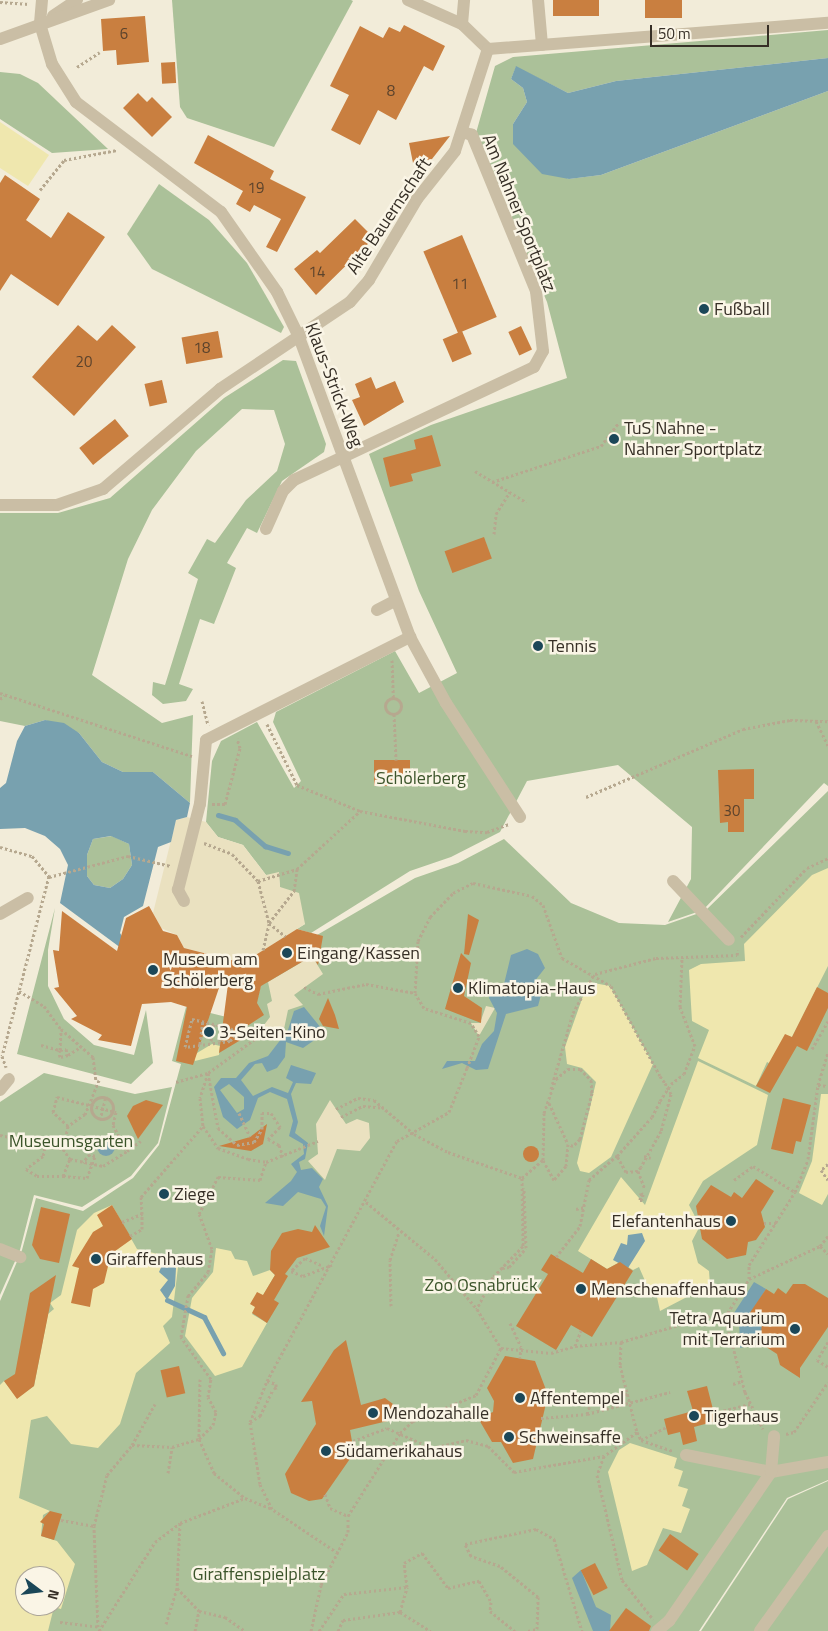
<!DOCTYPE html>
<html>
<head>
<meta charset="utf-8">
<style>
  body { margin:0 }
  #map { position:relative; width:828px; height:1631px; overflow:hidden; background:#f2ecd9; font-family:"Titillium Web",sans-serif }
  div>[style] { position:absolute }
  .green>* { inset:0; background:#abc199 }
  .sand>* { inset:0; background:#efe7ae }
  .plaza>* { inset:0; background:#eae1c0 }
  .water>* { inset:0; background:#78a1af }
  .round { border-radius:50% }
  .stream>* { height:5px; margin:-2.5px; padding:0 2.5px; transform-origin:2.5px; border-radius:2.5px; background:#78a1af }
  .building>* { inset:0; background:#c97f40; transform-origin:0 0 }
  .path>* { height:3px; margin-top:-1.5px; transform-origin:0; background:repeating-linear-gradient(90deg,#b6a88f 0 2.5px,transparent 0 5px) }
  .path>.ring { margin:-1.5px; padding:0; box-sizing:content-box; background:none; border:3px solid #b6a88f; border-radius:50% }
  .minor>* { height:12px; margin:-6px; padding:0 6px; transform-origin:6px; border-radius:6px; background:#cabea5 }
  .dots>* { width:14px; height:14px; translate:-50% -50%; box-sizing:border-box; border:2px solid #faf5e6; border-radius:50% }
  span { translate:-50% -50%; white-space:nowrap; text-align:center; line-height:1.15; -webkit-text-stroke:5px #faf5e6; paint-order:stroke }
  .number-label { font-size:15px; color:#5b432c }
  .number-label span { -webkit-text-stroke-width:0 }
  .street-label { font-size:18px; color:#362f26 }
  .poi-label { font-size:18px; color:#362f26 }
  .left { translate:0 -50%; text-align:left }
  .right { translate:-100% -50%; text-align:right }
  .park-label { font-size:18px; color:#3b542a }
  .north { position:absolute; left:15px; top:1566px; width:50px; height:50px; box-sizing:border-box; background:#faf5e6; border:1px solid #aca699; border-radius:50%; rotate:105deg; font-size:14px; font-weight:700; line-height:20px; text-align:center; color:#362f26 }
  .north::after { content:''; display:block; margin:auto; width:18px; height:22px; background:#1b4758; clip-path:polygon(50% 0,100% 100%,50% 72%,0 100%) }
  .scale { position:absolute; left:650px; top:25px; width:119px; height:22px; box-sizing:border-box; border:2px solid #362f26; border-top:0; padding-left:6px; font-size:15px; line-height:18px; white-space:nowrap; color:#362f26; -webkit-text-stroke:4px #faf5e6; paint-order:stroke }
</style>
</head>
<body>
<div id="map">
  <div class="green">
    <div style="clip-path:polygon(172px 0,351px 0,353px 1px,274px 147px,187px 118px,180px 107px)"></div>
    <div style="clip-path:polygon(828px 30px,828px 58px,616px 81px,568px 93px,516px 67px,511px 79px,523px 88px,527px 102px,513px 124px,568px 179px,601px 175px,828px 91px,828px 786px,824px 783px,703px 910px,668px 922px,691px 879px,692px 827px,618px 765px,527px 781px,500px 832px,451px 857px,410px 871px,311px 933px,297px 929px,305px 924px,280px 887px,279px 877px,266px 875px,243px 845px,218px 837px,206px 822px,212px 761px,221px 741px,257px 722px,294px 788px,301px 781px,273px 722px,276px 712px,395px 651px,419px 693px,457px 673px,419px 591px,369px 454px,431px 425px,567px 378px,547px 302px,476px 133px,495px 66px,513px 57px)"></div>
    <div style="clip-path:polygon(0 72px,20px 74px,38px 83px,108px 149px,52px 153px,0 119px)"></div>
    <div style="clip-path:polygon(159px 184px,209px 220px,247px 263px,284px 327px,281px 333px,152px 269px,127px 234px)"></div>
    <div style="clip-path:polygon(283px 360px,296px 361px,326px 444px,324px 452px,282px 481px,257px 533px,247px 528px,227px 563px,236px 568px,214px 624px,200px 619px,179px 684px,193px 689px,186px 701px,163px 704px,152px 695px,153px 682px,165px 685px,198px 579px,188px 573px,207px 539px,215px 543px,246px 500px,277px 471px,285px 444px,274px 410px,242px 409px,196px 451px,152px 510px,128px 559px,92px 675px,162px 723px,193px 715px,190px 803px,153px 772px,123px 772px,102px 762px,79px 733px,45px 720px,25px 726px,0 721px,0 513px,58px 513px,110px 498px,224px 398px)"></div>
    <div style="clip-path:polygon(evenodd,828px 791px,828px 1480px,787px 1498px,699px 1631px,0 1631px,0 1301px,22px 1250px,36px 1198px,83px 1211px,133px 1178px,159px 1145px,181px 1064px,172px 1061px,186px 1007px,251px 1023px,261px 985px,293px 949px,415px 878px,458px 863px,504px 839px,571px 903px,619px 923px,665px 925px,705px 911px,828px 791px,25px 1576px,55px 1576px,55px 1606px,25px 1606px,25px 1576px)"></div>
    <div style="clip-path:polygon(112px 836px,129px 844px,132px 865px,123px 879px,110px 888px,94px 885px,87px 876px,87px 855px,93px 839px)"></div>
    <div style="clip-path:polygon(55px 908px,48px 950px,48px 986px,64px 1019px,94px 1045px,134px 1055px,146px 1010px,153px 1063px,131px 1084px,17px 1054px)"></div>
    <div style="clip-path:polygon(44px 1073px,135px 1094px,172px 1087px,158px 1143px,131px 1176px,82px 1207px,34px 1195px,20px 1250px,0 1295px,0 1102px)"></div>
    <div style="clip-path:polygon(828px 1481px,828px 1631px,701px 1631px,788px 1499px)"></div>
  </div>
  <div class="sand">
    <div style="clip-path:polygon(0 122px,49px 155px,28px 186px,0 168px)"></div>
    <div style="clip-path:polygon(828px 868px,828px 966px,792px 1037px,771px 1064px,767px 1062px,756px 1086px,698px 1058px,709px 1030px,692px 1021px,689px 970px,701px 964px,745px 961px,744px 944px,812px 875px)"></div>
    <div style="clip-path:polygon(588px 982px,610px 986px,653px 1064px,611px 1157px,589px 1173px,580px 1171px,577px 1163px,596px 1082px,582px 1068px,567px 1064px,565px 1047px)"></div>
    <div style="clip-path:polygon(212px 1044px,220px 1046px,219px 1055px,195px 1061px,192px 1056px)"></div>
    <div style="clip-path:polygon(698px 1061px,768px 1095px,757px 1145px,703px 1181px,689px 1205px,700px 1226px,692px 1241px,698px 1263px,709px 1271px,710px 1285px,660px 1311px,655px 1288px,646px 1283px,639px 1267px,633px 1270px,620px 1262px,607px 1269px,578px 1251px,621px 1177px,645px 1205px)"></div>
    <div style="clip-path:polygon(821px 1094px,828px 1094px,828px 1194px,822px 1205px,799px 1193px,812px 1161px)"></div>
    <div style="clip-path:polygon(evenodd,112px 1205px,137px 1249px,179px 1259px,172px 1317px,163px 1326px,170px 1343px,136px 1373px,120px 1424px,98px 1448px,71px 1444px,47px 1416px,31px 1420px,19px 1498px,50px 1511px,43px 1515px,41px 1536px,57px 1541px,75px 1564px,61px 1609px,54px 1607px,48px 1631px,0 1631px,0 1385px,4px 1381px,17px 1398px,34px 1386px,48px 1314px,54px 1309px,50px 1303px,61px 1295px,77px 1230px,94px 1213px,112px 1205px,25px 1576px,55px 1576px,55px 1606px,25px 1606px,25px 1576px)"></div>
    <div style="clip-path:polygon(216px 1248px,231px 1251px,235px 1259px,247px 1261px,253px 1276px,270px 1270px,275px 1275px,252px 1314px,267px 1323px,242px 1367px,215px 1376px,185px 1336px,192px 1298px,213px 1272px)"></div>
    <div style="clip-path:polygon(630px 1443px,677px 1458px,674px 1468px,683px 1471px,678px 1486px,688px 1489px,682px 1506px,690px 1509px,681px 1533px,663px 1528px,647px 1565px,632px 1571px,608px 1472px,619px 1450px)"></div>
  </div>
  <div class="plaza">
    <div style="clip-path:polygon(187px 817px,206px 822px,218px 837px,243px 845px,266px 875px,279px 872px,280px 887px,299px 893px,305px 924px,243px 963px,184px 948px,177px 935px,161px 928px,153px 913px,176px 820px)"></div>
    <div style="clip-path:polygon(312px 956px,323px 974px,294px 995px,303px 1005px,288px 1010px,284px 1029px,270px 1031px,265px 1037px,261px 1029px,270px 1017px,267px 1004px,272px 1001px,268px 982px)"></div>
    <div style="clip-path:polygon(486px 1006px,495px 1008px,479px 1036px,471px 1023px,480px 1023px)"></div>
    <div style="clip-path:polygon(330px 1100px,346px 1124px,357px 1119px,369px 1123px,370px 1138px,360px 1151px,337px 1149px,325px 1180px,308px 1161px,318px 1154px,316px 1124px)"></div>
  </div>
  <div class="water">
    <div style="clip-path:polygon(828px 58px,828px 91px,601px 175px,569px 179px,542px 174px,513px 144px,513px 124px,527px 102px,523px 88px,511px 79px,516px 66px,568px 93px,616px 81px)"></div>
    <div style="clip-path:polygon(evenodd,45px 720px,64px 723px,79px 733px,102px 762px,123px 772px,153px 772px,190px 803px,187px 817px,176px 820px,171px 842px,158px 847px,143px 906px,124px 917px,120px 933px,130px 949px,125px 951px,60px 903px,68px 865px,60px 849px,45px 836px,25px 828px,0 829px,0 788px,6px 783px,17px 741px,25px 726px,45px 720px,111px 836px,129px 844px,132px 865px,123px 879px,110px 888px,94px 885px,87px 876px,87px 855px,93px 839px,111px 836px)"></div>
    <div style="clip-path:polygon(527px 949px,538px 954px,545px 968px,534px 982px,541px 995px,538px 1006px,506px 1014px,488px 1069px,476px 1070px,462px 1063px,442px 1069px,447px 1061px,475px 1061px,482px 1044px,494px 1031px,497px 1013px,489px 998px,491px 990px,504px 984px,511px 955px)"></div>
    <div style="clip-path:polygon(evenodd,304px 1007px,321px 1028px,316px 1039px,303px 1048px,286px 1042px,285px 1057px,277px 1068px,267px 1072px,262px 1063px,255px 1064px,241px 1080px,253px 1096px,272px 1087px,288px 1093px,293px 1082px,286px 1078px,291px 1065px,316px 1073px,311px 1084px,296px 1083px,291px 1094px,298px 1122px,295px 1133px,308px 1143px,305px 1159px,299px 1162px,301px 1170px,312px 1168px,323px 1179px,319px 1187px,328px 1206px,324px 1236px,320px 1226px,326px 1207px,321px 1199px,298px 1192px,283px 1206px,265px 1203px,291px 1181px,297px 1172px,291px 1164px,304px 1154px,303px 1144px,289px 1136px,293px 1121px,287px 1099px,270px 1092px,258px 1098px,250px 1120px,237px 1129px,223px 1117px,214px 1087px,221px 1078px,236px 1078px,249px 1063px,268px 1056px,288px 1030px,294px 1011px,304px 1007px,229px 1084px,244px 1097px,244px 1109px,237px 1113px,220px 1090px,229px 1084px)"></div>
    <div class="round" style="left:97px;top:1138px;width:18px;height:18px"></div>
    <div style="clip-path:polygon(642px 1233px,645px 1241px,628px 1268px,613px 1260px,621px 1243px,627px 1245px,628px 1235px)"></div>
    <div style="clip-path:polygon(164px 1261px,176px 1268px,175px 1286px,167px 1300px,160px 1290px,168px 1280px,159px 1272px)"></div>
    <div style="clip-path:polygon(754px 1282px,766px 1289px,750px 1314px,765px 1325px,760px 1343px,740px 1348px,739px 1317px,734px 1313px)"></div>
    <div style="clip-path:polygon(581px 1570px,596px 1607px,611px 1615px,610px 1631px,593px 1631px,572px 1578px)"></div>
  </div>
  <div class="stream">
    <div style="left:218px;top:815px;width:18px;rotate:16deg"></div>
    <div style="left:235px;top:820px;width:40px;rotate:41deg"></div>
    <div style="left:265px;top:846px;width:24px;rotate:17deg"></div>
    <div style="left:167px;top:1300px;width:41px;rotate:24.7deg"></div>
    <div style="left:204px;top:1317px;width:41px;rotate:62.2deg"></div>
  </div>
  <div class="building">
    <div style="left:553px;top:0;width:46px;height:16px"></div>
    <div style="left:645px;top:0;width:37px;height:18px"></div>
    <div style="clip-path:polygon(145px 16px,149px 62px,117px 65px,116px 50px,103px 51px,101px 19px)"></div>
    <div style="clip-path:polygon(404px 25px,445px 46px,433px 71px,424px 66px,396px 120px,378px 110px,360px 145px,331px 130px,349px 95px,330px 86px,360px 26px,383px 38px,389px 27px,400px 32px)"></div>
    <div style="left:175px;top:62px;width:21px;height:14px;rotate:87deg"></div>
    <div style="clip-path:polygon(138px 93px,147px 102px,152px 97px,172px 117px,152px 137px,123px 108px)"></div>
    <div style="clip-path:polygon(208px 135px,274px 171px,270px 179px,306px 197px,277px 252px,266px 247px,281px 219px,254px 205px,250px 212px,236px 204px,243px 191px,194px 163px)"></div>
    <div style="clip-path:polygon(450px 136px,432px 159px,413px 163px,409px 143px)"></div>
    <div style="clip-path:polygon(5px 175px,40px 199px,26px 220px,51px 238px,68px 212px,105px 237px,58px 306px,11px 274px,0 291px,0 183px)"></div>
    <div style="clip-path:polygon(355px 219px,374px 238px,316px 295px,294px 269px,317px 250px,320px 253px)"></div>
    <div style="left:462px;top:235px;width:89px;height:42px;rotate:67deg"></div>
    <div style="clip-path:polygon(78px 325px,97px 341px,112px 325px,136px 347px,74px 416px,32px 377px)"></div>
    <div style="left:521px;top:326px;width:26px;height:14px;rotate:65deg"></div>
    <div style="left:218px;top:331px;width:27px;height:37px;rotate:80deg"></div>
    <div style="left:462px;top:331px;width:25px;height:21px;rotate:67deg"></div>
    <div style="clip-path:polygon(371px 377px,376px 389px,395px 381px,404px 402px,364px 426px,352px 400px,360px 397px,355px 384px)"></div>
    <div style="left:162px;top:380px;width:23px;height:18px;rotate:77deg"></div>
    <div style="left:115px;top:419px;width:22px;height:46px;rotate:51deg"></div>
    <div style="clip-path:polygon(432px 435px,441px 466px,411px 474px,413px 481px,390px 487px,383px 458px,416px 449px,414px 440px)"></div>
    <div style="left:484px;top:537px;width:23px;height:42px;rotate:70deg"></div>
    <div style="left:374px;top:760px;width:36px;height:26px"></div>
    <div style="clip-path:polygon(754px 769px,754px 799px,744px 799px,744px 832px,728px 832px,728px 822px,720px 823px,718px 770px)"></div>
    <div style="clip-path:polygon(149px 906px,163px 931px,177px 935px,184px 948px,243px 963px,297px 929px,323px 936px,318px 965px,312px 956px,261px 986px,257px 1003px,264px 1015px,241px 1030px,244px 1038px,219px 1053px,228px 984px,221px 982px,193px 1065px,176px 1061px,187px 1007px,171px 1002px,142px 1004px,131px 1046px,98px 1040px,102px 1035px,71px 1019px,77px 1016px,54px 988px,59px 987px,53px 950px,59px 951px,62px 911px,117px 951px,126px 918px)"></div>
    <div style="clip-path:polygon(468px 914px,479px 920px,469px 955px,464px 954px)"></div>
    <div style="clip-path:polygon(461px 953px,471px 963px,464px 996px,482px 1008px,481px 1023px,445px 1009px)"></div>
    <div style="clip-path:polygon(817px 987px,828px 993px,828px 1008px,807px 1051px,797px 1046px,770px 1093px,756px 1086px,785px 1034px,792px 1037px)"></div>
    <div style="clip-path:polygon(328px 998px,335px 1015px,339px 1029px,323px 1026px,319px 1019px)"></div>
    <div style="clip-path:polygon(783px 1098px,811px 1105px,801px 1142px,796px 1141px,793px 1154px,771px 1149px)"></div>
    <div style="clip-path:polygon(146px 1100px,163px 1105px,138px 1139px,127px 1116px,133px 1106px)"></div>
    <div style="clip-path:polygon(267px 1124px,263px 1144px,251px 1151px,219px 1146px,250px 1137px)"></div>
    <div class="round" style="left:523px;top:1146px;width:16px;height:16px"></div>
    <div style="clip-path:polygon(756px 1179px,774px 1191px,761px 1212px,765px 1227px,756px 1240px,748px 1242px,746px 1255px,727px 1259px,702px 1239px,696px 1206px,711px 1185px,731px 1197px,734px 1192px,742px 1198px)"></div>
    <div style="clip-path:polygon(112px 1205px,132px 1239px,111px 1254px,104px 1283px,93px 1289px,90px 1307px,71px 1303px,79px 1268px,72px 1266px,93px 1232px,103px 1226px,97px 1215px)"></div>
    <div style="clip-path:polygon(41px 1207px,70px 1214px,59px 1263px,40px 1259px,32px 1245px)"></div>
    <div style="clip-path:polygon(315px 1225px,330px 1247px,297px 1258px,285px 1274px,288px 1276px,274px 1300px,279px 1303px,267px 1323px,252px 1313px,255px 1307px,250px 1304px,257px 1292px,263px 1295px,275px 1275px,270px 1270px,271px 1251px,282px 1233px,298px 1229px,312px 1232px)"></div>
    <div style="clip-path:polygon(551px 1254px,583px 1273px,591px 1259px,607px 1269px,620px 1262px,633px 1271px,592px 1337px,571px 1325px,556px 1350px,516px 1326px,548px 1274px,541px 1270px)"></div>
    <div style="clip-path:polygon(56px 1275px,34px 1386px,17px 1399px,4px 1381px,15px 1374px,30px 1293px)"></div>
    <div style="clip-path:polygon(793px 1284px,805px 1284px,828px 1298px,828px 1327px,800px 1368px,800px 1378px,780px 1365px,777px 1354px,760px 1343px,762px 1323px,749px 1314px,766px 1289px,774px 1294px,778px 1288px,786px 1294px)"></div>
    <div style="clip-path:polygon(346px 1340px,361px 1405px,385px 1398px,393px 1404px,396px 1419px,350px 1430px,354px 1453px,322px 1499px,309px 1501px,291px 1493px,285px 1474px,316px 1424px,312px 1401px,301px 1402px,334px 1350px)"></div>
    <div style="clip-path:polygon(505px 1356px,535px 1361px,548px 1395px,533px 1459px,513px 1463px,501px 1442px,492px 1442px,478px 1418px,493px 1412px,494px 1401px,487px 1388px)"></div>
    <div style="left:179px;top:1366px;width:28px;height:19px;rotate:77deg"></div>
    <div style="clip-path:polygon(707px 1386px,716px 1421px,694px 1427px,697px 1441px,683px 1445px,680px 1432px,668px 1435px,664px 1419px,693px 1411px,687px 1391px)"></div>
    <div style="clip-path:polygon(50px 1511px,62px 1514px,54px 1540px,41px 1536px,44px 1524px,40px 1522px)"></div>
    <div style="left:670px;top:1534px;width:35px;height:20px;rotate:35deg"></div>
    <div style="left:595px;top:1563px;width:28px;height:16px;rotate:63deg"></div>
    <div style="clip-path:polygon(626px 1608px,651px 1626px,649px 1631px,609px 1631px)"></div>
  </div>
  <div class="path">
    <div style="left:0;top:2px;width:29px;rotate:4deg"></div>
    <div style="left:77px;top:67px;width:27px;rotate:-33deg"></div>
    <div style="left:40px;top:190px;width:38px;rotate:-51deg"></div>
    <div style="left:64px;top:160px;width:54px;rotate:-10.7deg"></div>
    <div style="left:475px;top:471px;width:60px;rotate:31.3deg"></div>
    <div style="left:492px;top:482px;width:115px;rotate:-18.3deg"></div>
    <div style="left:601px;top:446px;width:30px;rotate:-53deg"></div>
    <div style="left:494px;top:534px;width:20px;rotate:-84deg"></div>
    <div style="left:496px;top:514px;width:26px;rotate:-58deg"></div>
    <div style="left:392px;top:660px;width:38px;rotate:88deg"></div>
    <div style="left:0;top:693px;width:202px;rotate:18.2deg"></div>
    <div class="ring" style="left:385px;top:698px;width:13px;height:13px"></div>
    <div style="left:0;top:699px;width:6px;rotate:-39deg"></div>
    <div style="left:202px;top:701px;width:25px;rotate:76deg"></div>
    <div style="left:394px;top:714px;width:46px;rotate:87.5deg"></div>
    <div style="left:816px;top:721px;width:28px;rotate:64deg"></div>
    <div style="left:267px;top:724px;width:68px;rotate:63.8deg"></div>
    <div style="left:297px;top:785px;width:68px;rotate:22.4deg"></div>
    <div style="left:586px;top:797px;width:171px;rotate:-23.4deg"></div>
    <div style="left:743px;top:729px;width:48px;rotate:-10.8deg"></div>
    <div style="left:790px;top:720px;width:38px;rotate:2deg"></div>
    <div style="left:212px;top:804px;width:13px"></div>
    <div style="left:225px;top:804px;width:58px;rotate:-75deg"></div>
    <div style="left:240px;top:748px;width:10px;rotate:-107deg"></div>
    <div style="left:204px;top:843px;width:30px;rotate:21deg"></div>
    <div style="left:232px;top:854px;width:37px;rotate:46deg"></div>
    <div style="left:258px;top:881px;width:43px;rotate:75.3deg"></div>
    <div style="left:269px;top:923px;width:21px;rotate:39deg"></div>
    <div style="left:0;top:847px;width:33px;rotate:16deg"></div>
    <div style="left:32px;top:856px;width:26px;rotate:50deg"></div>
    <div style="left:49px;top:876px;width:186px;rotate:104.6deg"></div>
    <div style="left:2px;top:1056px;width:12px;rotate:70deg"></div>
    <div style="left:49px;top:877px;width:82px;rotate:-14.9deg"></div>
    <div style="left:128px;top:856px;width:44px;rotate:13.1deg"></div>
    <div style="left:258px;top:881px;width:41px;rotate:-17.1deg"></div>
    <div style="left:297px;top:869px;width:86px;rotate:-42.6deg"></div>
    <div style="left:360px;top:811px;width:107px;rotate:10.8deg"></div>
    <div style="left:465px;top:831px;width:22px;rotate:3deg"></div>
    <div style="left:487px;top:832px;width:23px;rotate:-20deg"></div>
    <div style="left:741px;top:937px;width:95px;rotate:-46.3deg"></div>
    <div style="left:807px;top:868px;width:23px;rotate:-25deg"></div>
    <div style="left:263px;top:950px;width:28px;rotate:-77deg"></div>
    <div style="left:269px;top:923px;width:41px;rotate:-52deg"></div>
    <div style="left:294px;top:891px;width:22px;rotate:-82deg"></div>
    <div style="left:595px;top:974px;width:63px;rotate:-14.7deg"></div>
    <div style="left:656px;top:958px;width:81px;rotate:-2.1deg"></div>
    <div style="left:737px;top:955px;width:5px;rotate:-79deg"></div>
    <div style="left:304px;top:987px;width:16px;rotate:27deg"></div>
    <div style="left:318px;top:994px;width:49px;rotate:-11.8deg"></div>
    <div style="left:366px;top:984px;width:50px;rotate:10.4deg"></div>
    <div style="left:19px;top:991px;width:29px;rotate:31deg"></div>
    <div style="left:44px;top:1006px;width:29px;rotate:54deg"></div>
    <div style="left:61px;top:1029px;width:43px;rotate:41.2deg"></div>
    <div style="left:93px;top:1057px;width:23px;rotate:83deg"></div>
    <div style="left:263px;top:1033px;width:68px;rotate:144deg"></div>
    <div style="left:208px;top:1073px;width:26px;rotate:108deg"></div>
    <div style="left:200px;top:1098px;width:28px;rotate:84deg"></div>
    <div style="left:203px;top:1126px;width:27px;rotate:56deg"></div>
    <div style="left:218px;top:1148px;width:32px;rotate:20deg"></div>
    <div style="left:248px;top:1159px;width:18px;rotate:9deg"></div>
    <div style="left:266px;top:1162px;width:56px;rotate:-22deg"></div>
    <div style="left:235px;top:1035px;width:8px;rotate:130deg"></div>
    <div style="left:230px;top:1041px;width:45px;rotate:172.4deg"></div>
    <div style="left:185px;top:1047px;width:29px;rotate:-76deg"></div>
    <div style="left:192px;top:1019px;width:40px;rotate:13deg"></div>
    <div style="left:231px;top:1028px;width:8px;rotate:60deg"></div>
    <div style="left:235px;top:1035px;width:29px;rotate:-18deg"></div>
    <div style="left:211px;top:1041px;width:17px;rotate:-80deg"></div>
    <div style="left:220px;top:1041px;width:15px;rotate:-86deg"></div>
    <div style="left:200px;top:1044px;width:23px;rotate:-83deg"></div>
    <div style="left:41px;top:1045px;width:20px;rotate:15deg"></div>
    <div style="left:60px;top:1050px;width:6px;rotate:-9deg"></div>
    <div style="left:66px;top:1049px;width:6px;rotate:72deg"></div>
    <div style="left:68px;top:1055px;width:8px;rotate:166deg"></div>
    <div style="left:60px;top:1057px;width:5px;rotate:-101deg"></div>
    <div style="left:59px;top:1052px;width:2px;rotate:-63deg"></div>
    <div style="left:60px;top:1050px;width:21px;rotate:-87deg"></div>
    <div style="left:812px;top:1049px;width:32px;rotate:-60deg"></div>
    <div style="left:68px;top:1055px;width:15px;rotate:-32deg"></div>
    <div style="left:568px;top:1069px;width:12px"></div>
    <div style="left:580px;top:1069px;width:16px;rotate:45deg"></div>
    <div style="left:591px;top:1080px;width:13px;rotate:86deg"></div>
    <div style="left:592px;top:1093px;width:48px;rotate:104.6deg"></div>
    <div style="left:580px;top:1139px;width:10px;rotate:135deg"></div>
    <div style="left:573px;top:1146px;width:5px;rotate:-158deg"></div>
    <div style="left:568px;top:1144px;width:22px;rotate:95deg"></div>
    <div style="left:566px;top:1166px;width:18px;rotate:131deg"></div>
    <div style="left:554px;top:1180px;width:23px;rotate:-119deg"></div>
    <div style="left:543px;top:1160px;width:47px;rotate:-88.8deg"></div>
    <div style="left:544px;top:1113px;width:36px;rotate:-71deg"></div>
    <div style="left:556px;top:1079px;width:16px;rotate:-40deg"></div>
    <div style="left:99px;top:1080px;width:37px;rotate:112deg"></div>
    <div style="left:85px;top:1114px;width:21px;rotate:145deg"></div>
    <div style="left:68px;top:1126px;width:24px;rotate:102deg"></div>
    <div style="left:63px;top:1149px;width:12px;rotate:55deg"></div>
    <div style="left:70px;top:1159px;width:34px;rotate:12deg"></div>
    <div style="left:103px;top:1166px;width:28px;rotate:-32deg"></div>
    <div style="left:176px;top:1082px;width:33px;rotate:-16deg"></div>
    <div style="left:208px;top:1073px;width:56px;rotate:79.7deg"></div>
    <div style="left:218px;top:1128px;width:25px;rotate:42deg"></div>
    <div style="left:237px;top:1145px;width:17px;rotate:-10deg"></div>
    <div style="left:254px;top:1142px;width:15px;rotate:-58deg"></div>
    <div style="left:262px;top:1129px;width:16px;rotate:-90deg"></div>
    <div style="left:262px;top:1113px;width:9px"></div>
    <div style="left:271px;top:1113px;width:17px;rotate:57deg"></div>
    <div style="left:280px;top:1127px;width:17px;rotate:135deg"></div>
    <div style="left:268px;top:1139px;width:13px;rotate:29deg"></div>
    <div style="left:279px;top:1145px;width:12px;rotate:70deg"></div>
    <div style="left:818px;top:1085px;width:10px;rotate:6deg"></div>
    <div style="left:551px;top:1089px;width:79px;rotate:-73.9deg"></div>
    <div style="left:573px;top:1013px;width:44px;rotate:-61.7deg"></div>
    <div class="ring" style="left:91px;top:1097px;width:19px;height:19px"></div>
    <div style="left:549px;top:1103px;width:45px;rotate:65.1deg"></div>
    <div style="left:336px;top:1109px;width:25px;rotate:-27deg"></div>
    <div style="left:358px;top:1098px;width:16px;rotate:7deg"></div>
    <div style="left:374px;top:1100px;width:52px;rotate:40.4deg"></div>
    <div style="left:414px;top:1134px;width:38px;rotate:28deg"></div>
    <div style="left:448px;top:1152px;width:78px;rotate:19.4deg"></div>
    <div style="left:522px;top:1178px;width:68px;rotate:89.2deg"></div>
    <div style="left:523px;top:1246px;width:43px;rotate:134.1deg"></div>
    <div style="left:493px;top:1277px;width:36px;rotate:117deg"></div>
    <div style="left:239px;top:1113px;width:26px;rotate:65deg"></div>
    <div style="left:341px;top:1117px;width:25px;rotate:-27deg"></div>
    <div style="left:363px;top:1106px;width:21px;rotate:5deg"></div>
    <div style="left:100px;top:1120px;width:25px;rotate:-76deg"></div>
    <div style="left:68px;top:1126px;width:21px;rotate:-137deg"></div>
    <div style="left:53px;top:1112px;width:16px;rotate:-75deg"></div>
    <div style="left:57px;top:1097px;width:61px;rotate:14.3deg"></div>
    <div style="left:116px;top:1112px;width:13px;rotate:103deg"></div>
    <div style="left:113px;top:1125px;width:30px;rotate:62deg"></div>
    <div style="left:127px;top:1151px;width:17px;rotate:-36deg"></div>
    <div style="left:0;top:1135px;width:65px;rotate:12.5deg"></div>
    <div style="left:45px;top:1148px;width:8px;rotate:104deg"></div>
    <div style="left:43px;top:1156px;width:21px;rotate:143deg"></div>
    <div style="left:26px;top:1169px;width:13px;rotate:32deg"></div>
    <div style="left:37px;top:1176px;width:26px"></div>
    <div style="left:63px;top:1176px;width:18px;rotate:-68deg"></div>
    <div style="left:644px;top:1156px;width:7px;rotate:16deg"></div>
    <div style="left:828px;top:1164px;width:9px;rotate:139deg"></div>
    <div style="left:821px;top:1170px;width:12px;rotate:55deg"></div>
    <div style="left:638px;top:1171px;width:19px;rotate:69deg"></div>
    <div style="left:63px;top:1176px;width:24px;rotate:5deg"></div>
    <div style="left:87px;top:1178px;width:23px;rotate:-70deg"></div>
    <div style="left:95px;top:1156px;width:5px;rotate:-158deg"></div>
    <div style="left:90px;top:1154px;width:11px;rotate:131deg"></div>
    <div style="left:522px;top:1178px;width:28px;rotate:-41deg"></div>
    <div style="left:734px;top:1180px;width:24px;rotate:-36deg"></div>
    <div style="left:753px;top:1166px;width:49px;rotate:31.8deg"></div>
    <div style="left:641px;top:1193px;width:2px;rotate:27deg"></div>
    <div style="left:643px;top:1194px;width:6px;rotate:99deg"></div>
    <div style="left:642px;top:1200px;width:2px;rotate:180deg"></div>
    <div style="left:640px;top:1200px;width:7px;rotate:-82deg"></div>
    <div style="left:366px;top:1202px;width:89px;rotate:39.6deg"></div>
    <div style="left:435px;top:1259px;width:65px;rotate:50deg"></div>
    <div style="left:477px;top:1309px;width:46px;rotate:58.4deg"></div>
    <div style="left:576px;top:1209px;width:9px;rotate:-13deg"></div>
    <div style="left:122px;top:1222px;width:22px;rotate:-22deg"></div>
    <div style="left:142px;top:1214px;width:17px;rotate:-93deg"></div>
    <div style="left:141px;top:1197px;width:94px;rotate:-48.9deg"></div>
    <div style="left:764px;top:1223px;width:12px"></div>
    <div style="left:130px;top:1236px;width:14px;rotate:-30deg"></div>
    <div style="left:142px;top:1229px;width:15px;rotate:-90deg"></div>
    <div style="left:820px;top:1246px;width:11px;rotate:45deg"></div>
    <div style="left:556px;top:1257px;width:39px;rotate:-52deg"></div>
    <div style="left:580px;top:1226px;width:47px;rotate:-78.9deg"></div>
    <div style="left:589px;top:1180px;width:37px;rotate:-41deg"></div>
    <div style="left:321px;top:1265px;width:17px;rotate:-156deg"></div>
    <div style="left:305px;top:1258px;width:19px;rotate:137deg"></div>
    <div style="left:291px;top:1271px;width:13px;rotate:23deg"></div>
    <div style="left:303px;top:1276px;width:31px;rotate:-21deg"></div>
    <div style="left:502px;top:1268px;width:7px;rotate:-8deg"></div>
    <div style="left:509px;top:1267px;width:25px;rotate:-48deg"></div>
    <div style="left:526px;top:1248px;width:60px;rotate:-91.9deg"></div>
    <div style="left:749px;top:1279px;width:14px;rotate:-90deg"></div>
    <div style="left:749px;top:1265px;width:86px;rotate:-57.8deg"></div>
    <div style="left:795px;top:1192px;width:35px;rotate:-68deg"></div>
    <div style="left:808px;top:1159px;width:75px;rotate:-82.3deg"></div>
    <div style="left:818px;top:1085px;width:34px;rotate:-73deg"></div>
    <div style="left:391px;top:1306px;width:46px;rotate:-91.2deg"></div>
    <div style="left:390px;top:1260px;width:29px;rotate:-72deg"></div>
    <div style="left:725px;top:1317px;width:78px;rotate:75.1deg"></div>
    <div style="left:745px;top:1392px;width:41px;rotate:64.1deg"></div>
    <div style="left:510px;top:1323px;width:26px;rotate:65deg"></div>
    <div style="left:521px;top:1347px;width:11px;rotate:95deg"></div>
    <div style="left:621px;top:1342px;width:23px;rotate:92deg"></div>
    <div style="left:620px;top:1365px;width:69px;rotate:75.8deg"></div>
    <div style="left:637px;top:1432px;width:41px;rotate:144deg"></div>
    <div style="left:604px;top:1456px;width:20px;rotate:110deg"></div>
    <div style="left:597px;top:1475px;width:108px;rotate:76.6deg"></div>
    <div style="left:622px;top:1580px;width:50px;rotate:51.5deg"></div>
    <div style="left:828px;top:1342px;width:21px;rotate:121deg"></div>
    <div style="left:817px;top:1360px;width:13px;rotate:32deg"></div>
    <div style="left:575px;top:1346px;width:17px;rotate:-69deg"></div>
    <div style="left:200px;top:1379px;width:60px;rotate:91deg"></div>
    <div style="left:199px;top:1439px;width:37px;rotate:66deg"></div>
    <div style="left:214px;top:1473px;width:40px;rotate:39deg"></div>
    <div style="left:267px;top:1381px;width:9px;rotate:18deg"></div>
    <div style="left:276px;top:1384px;width:5px;rotate:90deg"></div>
    <div style="left:276px;top:1389px;width:5px;rotate:-127deg"></div>
    <div style="left:733px;top:1384px;width:9px;rotate:-18deg"></div>
    <div style="left:714px;top:1413px;width:37px;rotate:-14deg"></div>
    <div style="left:587px;top:1414px;width:13px;rotate:-72deg"></div>
    <div style="left:591px;top:1402px;width:39px;rotate:-13deg"></div>
    <div style="left:541px;top:1418px;width:46px;rotate:-5deg"></div>
    <div style="left:587px;top:1414px;width:86px;rotate:-14.8deg"></div>
    <div style="left:250px;top:1422px;width:12px;rotate:-31deg"></div>
    <div style="left:260px;top:1416px;width:30px;rotate:-64deg"></div>
    <div style="left:637px;top:1432px;width:9px;rotate:63deg"></div>
    <div style="left:641px;top:1440px;width:28px;rotate:-27deg"></div>
    <div style="left:786px;top:1434px;width:8px;rotate:-14deg"></div>
    <div style="left:794px;top:1432px;width:60px;rotate:-55.8deg"></div>
    <div style="left:641px;top:1440px;width:34px;rotate:19deg"></div>
    <div style="left:353px;top:1441px;width:36px;rotate:-21deg"></div>
    <div style="left:387px;top:1428px;width:49px;rotate:24deg"></div>
    <div style="left:432px;top:1448px;width:35px;rotate:-13deg"></div>
    <div style="left:466px;top:1440px;width:23px;rotate:15deg"></div>
    <div style="left:488px;top:1446px;width:37px;rotate:45deg"></div>
    <div style="left:514px;top:1472px;width:91px;rotate:-10.1deg"></div>
    <div style="left:132px;top:1445px;width:47px;rotate:-60.7deg"></div>
    <div style="left:168px;top:1473px;width:26px;rotate:-81deg"></div>
    <div style="left:325px;top:1494px;width:15px;rotate:70deg"></div>
    <div style="left:330px;top:1508px;width:20px;rotate:24deg"></div>
    <div style="left:61px;top:1520px;width:34px;rotate:10deg"></div>
    <div style="left:180px;top:1523px;width:65px;rotate:92.6deg"></div>
    <div style="left:177px;top:1588px;width:32px;rotate:46deg"></div>
    <div style="left:199px;top:1611px;width:27px;rotate:13deg"></div>
    <div style="left:225px;top:1617px;width:24px;rotate:35deg"></div>
    <div style="left:338px;top:1553px;width:79px;rotate:-146.3deg"></div>
    <div style="left:272px;top:1509px;width:28px;rotate:-116deg"></div>
    <div style="left:260px;top:1484px;width:63px;rotate:-99.2deg"></div>
    <div style="left:250px;top:1422px;width:44px;rotate:-67.5deg"></div>
    <div style="left:267px;top:1381px;width:273px;rotate:-61.6deg"></div>
    <div style="left:397px;top:1141px;width:60px;rotate:-29.1deg"></div>
    <div style="left:449px;top:1112px;width:48px;rotate:-67.8deg"></div>
    <div style="left:467px;top:1068px;width:34px;rotate:-69deg"></div>
    <div style="left:479px;top:1036px;width:15px;rotate:-122deg"></div>
    <div style="left:471px;top:1023px;width:49px;rotate:-162.3deg"></div>
    <div style="left:424px;top:1008px;width:17px;rotate:-121deg"></div>
    <div style="left:415px;top:993px;width:52px;rotate:-86.7deg"></div>
    <div style="left:418px;top:941px;width:27px;rotate:-63deg"></div>
    <div style="left:430px;top:917px;width:33px;rotate:-46deg"></div>
    <div style="left:453px;top:893px;width:22px;rotate:-27deg"></div>
    <div style="left:473px;top:883px;width:60px;rotate:12.4deg"></div>
    <div style="left:532px;top:896px;width:14px;rotate:39deg"></div>
    <div style="left:543px;top:905px;width:56px;rotate:70.3deg"></div>
    <div style="left:562px;top:958px;width:56px;rotate:29.7deg"></div>
    <div style="left:611px;top:986px;width:102px;rotate:61.4deg"></div>
    <div style="left:660px;top:1076px;width:9px;rotate:54deg"></div>
    <div style="left:665px;top:1083px;width:13px;rotate:61deg"></div>
    <div style="left:671px;top:1094px;width:38px;rotate:105deg"></div>
    <div style="left:661px;top:1131px;width:41px;rotate:119.1deg"></div>
    <div style="left:641px;top:1167px;width:5px;rotate:127deg"></div>
    <div style="left:638px;top:1171px;width:12px;rotate:175deg"></div>
    <div style="left:626px;top:1172px;width:18px;rotate:-119deg"></div>
    <div style="left:617px;top:1156px;width:52px;rotate:-48.1deg"></div>
    <div style="left:652px;top:1117px;width:18px;rotate:-63deg"></div>
    <div style="left:660px;top:1101px;width:20px;rotate:-57deg"></div>
    <div style="left:671px;top:1084px;width:16px;rotate:-38deg"></div>
    <div style="left:684px;top:1074px;width:30px;rotate:-69deg"></div>
    <div style="left:695px;top:1046px;width:42px;rotate:-111deg"></div>
    <div style="left:680px;top:1007px;width:50px;rotate:-87.7deg"></div>
    <div style="left:400px;top:1612px;width:26px;rotate:-74deg"></div>
    <div style="left:407px;top:1587px;width:24px;rotate:-97deg"></div>
    <div style="left:404px;top:1563px;width:21px;rotate:-29deg"></div>
    <div style="left:422px;top:1553px;width:44px;rotate:53.4deg"></div>
    <div style="left:448px;top:1588px;width:32px;rotate:-13deg"></div>
    <div style="left:479px;top:1581px;width:24px;rotate:60deg"></div>
    <div style="left:491px;top:1602px;width:9px;rotate:96deg"></div>
    <div style="left:490px;top:1611px;width:32px;rotate:39deg"></div>
    <div style="left:60px;top:1622px;width:38px;rotate:7deg"></div>
    <div style="left:98px;top:1627px;width:101px;rotate:-92.3deg"></div>
    <div style="left:94px;top:1526px;width:53px;rotate:-75.7deg"></div>
    <div style="left:107px;top:1475px;width:39px;rotate:-50deg"></div>
    <div style="left:132px;top:1445px;width:40px;rotate:2.9deg"></div>
    <div style="left:172px;top:1447px;width:28px;rotate:-17deg"></div>
    <div style="left:199px;top:1439px;width:20px;rotate:-45deg"></div>
    <div style="left:213px;top:1425px;width:13px;rotate:-77deg"></div>
    <div style="left:216px;top:1412px;width:17px;rotate:-118deg"></div>
    <div style="left:208px;top:1397px;width:18px;rotate:-81deg"></div>
    <div style="left:211px;top:1379px;width:52px;rotate:-125.5deg"></div>
    <div style="left:181px;top:1337px;width:42px;rotate:-80.3deg"></div>
    <div style="left:188px;top:1296px;width:31px;rotate:-50deg"></div>
    <div style="left:208px;top:1272px;width:23px;rotate:-80deg"></div>
    <div style="left:212px;top:1249px;width:37px;rotate:-110deg"></div>
    <div style="left:199px;top:1214px;width:42px;rotate:-62.8deg"></div>
    <div style="left:218px;top:1177px;width:42px;rotate:4.1deg"></div>
    <div style="left:260px;top:1180px;width:19px;rotate:-72deg"></div>
    <div style="left:166px;top:1624px;width:38px;rotate:-73deg"></div>
    <div style="left:99px;top:1631px;width:105px;rotate:-57.8deg"></div>
    <div style="left:155px;top:1542px;width:31px;rotate:-37deg"></div>
    <div style="left:180px;top:1523px;width:70px;rotate:-21deg"></div>
    <div style="left:245px;top:1498px;width:29px;rotate:22deg"></div>
    <div style="left:195px;top:1631px;width:20px;rotate:-79deg"></div>
    <div style="left:311px;top:1631px;width:47px;rotate:-77.7deg"></div>
    <div style="left:321px;top:1585px;width:59px;rotate:-63deg"></div>
    <div style="left:348px;top:1532px;width:16px;rotate:-90deg"></div>
    <div style="left:348px;top:1516px;width:98px;rotate:-57.9deg"></div>
    <div style="left:400px;top:1433px;width:18px;rotate:-43deg"></div>
    <div style="left:413px;top:1421px;width:68px;rotate:-22.4deg"></div>
    <div style="left:476px;top:1395px;width:53px;rotate:-62deg"></div>
    <div style="left:501px;top:1348px;width:50px;rotate:5.7deg"></div>
    <div style="left:551px;top:1353px;width:25px;rotate:-16deg"></div>
    <div style="left:575px;top:1346px;width:46px;rotate:-5deg"></div>
    <div style="left:621px;top:1342px;width:95px;rotate:-16.5deg"></div>
    <div style="left:712px;top:1315px;width:13px;rotate:9deg"></div>
    <div style="left:725px;top:1317px;width:45px;rotate:-57.7deg"></div>
    <div style="left:749px;top:1279px;width:78px;rotate:-24.9deg"></div>
    <div style="left:820px;top:1246px;width:13px;rotate:-51deg"></div>
    <div style="left:319px;top:1631px;width:45px;rotate:-56deg"></div>
    <div style="left:344px;top:1594px;width:63px;rotate:-6.3deg"></div>
    <div style="left:338px;top:1631px;width:12px;rotate:-66deg"></div>
    <div style="left:343px;top:1620px;width:58px;rotate:-8deg"></div>
    <div style="left:400px;top:1612px;width:36px;rotate:32deg"></div>
    <div style="left:528px;top:1631px;width:9px;rotate:-13deg"></div>
    <div style="left:537px;top:1629px;width:32px;rotate:-88deg"></div>
    <div style="left:538px;top:1597px;width:49px;rotate:-140.8deg"></div>
    <div style="left:500px;top:1566px;width:31px;rotate:-161deg"></div>
    <div style="left:471px;top:1556px;width:13px;rotate:-117deg"></div>
    <div style="left:465px;top:1544px;width:73px;rotate:-11.9deg"></div>
    <div style="left:536px;top:1529px;width:21px;rotate:29deg"></div>
    <div style="left:554px;top:1539px;width:96px;rotate:73.1deg"></div>
  </div>
  <div class="minor">
    <div style="left:42px;top:0;width:24px;rotate:95deg"></div>
    <div style="left:40px;top:24px;width:42px;rotate:73.3deg"></div>
    <div style="left:52px;top:64px;width:45px;rotate:57.7deg"></div>
    <div style="left:76px;top:102px;width:182px;rotate:37.2deg"></div>
    <div style="left:221px;top:212px;width:98px;rotate:55deg"></div>
    <div style="left:277px;top:292px;width:50px;rotate:63.9deg"></div>
    <div style="left:299px;top:337px;width:320px;rotate:69.7deg"></div>
    <div style="left:410px;top:637px;width:75px;rotate:61.4deg"></div>
    <div style="left:446px;top:703px;width:136px;rotate:57deg"></div>
    <div style="left:408px;top:0;width:59px;rotate:24deg"></div>
    <div style="left:462px;top:24px;width:36px;rotate:44deg"></div>
    <div style="left:538px;top:0;width:45px;rotate:84.9deg"></div>
    <div style="left:53px;top:16px;width:29px;rotate:-34deg"></div>
    <div style="left:462px;top:24px;width:24px;rotate:-85deg"></div>
    <div style="left:0;top:39px;width:116px;rotate:-19.7deg"></div>
    <div style="left:488px;top:49px;width:341px;rotate:-4.4deg"></div>
    <div style="left:0;top:505px;width:57px"></div>
    <div style="left:57px;top:505px;width:49px;rotate:-19.2deg"></div>
    <div style="left:103px;top:489px;width:154px;rotate:-40.5deg"></div>
    <div style="left:220px;top:389px;width:156px;rotate:-33.8deg"></div>
    <div style="left:350px;top:302px;width:29px;rotate:-49deg"></div>
    <div style="left:369px;top:280px;width:94px;rotate:-59.3deg"></div>
    <div style="left:417px;top:199px;width:61px;rotate:-51.6deg"></div>
    <div style="left:455px;top:151px;width:107px;rotate:-72.1deg"></div>
    <div style="left:266px;top:529px;width:42px;rotate:-65.9deg"></div>
    <div style="left:283px;top:491px;width:16px;rotate:-45deg"></div>
    <div style="left:294px;top:480px;width:265px;rotate:-25.2deg"></div>
    <div style="left:534px;top:367px;width:18px;rotate:-61deg"></div>
    <div style="left:543px;top:351px;width:60px;rotate:-96.7deg"></div>
    <div style="left:536px;top:291px;width:169px;rotate:-112.3deg"></div>
    <div style="left:472px;top:135px;width:9px;rotate:-162deg"></div>
    <div style="left:377px;top:610px;width:20px;rotate:-27deg"></div>
    <div style="left:673px;top:881px;width:81px;rotate:46.5deg"></div>
    <div style="left:184px;top:901px;width:13px;rotate:-119deg"></div>
    <div style="left:178px;top:890px;width:89px;rotate:-75.7deg"></div>
    <div style="left:200px;top:804px;width:64px;rotate:-84.6deg"></div>
    <div style="left:206px;top:740px;width:229px;rotate:-26.8deg"></div>
    <div style="left:0;top:914px;width:32px;rotate:-30deg"></div>
    <div style="left:0;top:1090px;width:14px;rotate:-51deg"></div>
    <div style="left:0;top:1249px;width:22px;rotate:22deg"></div>
    <div style="left:686px;top:1455px;width:87px;rotate:11.3deg"></div>
    <div style="left:771px;top:1472px;width:58px;rotate:-10deg"></div>
    <div style="left:657px;top:1631px;width:16px;rotate:-40deg"></div>
    <div style="left:669px;top:1621px;width:181px;rotate:-55.6deg"></div>
    <div style="left:771px;top:1472px;width:36px;rotate:-85deg"></div>
    <div style="left:760px;top:1631px;width:117px;rotate:-54.4deg"></div>
  </div>
  <div class="dots">
    <div style="left:704px;top:309px;background:#1b4758"></div>
    <div style="left:614px;top:439px;background:#1b4758"></div>
    <div style="left:538px;top:646px;background:#1b4758"></div>
    <div style="left:287px;top:953px;background:#1b4758"></div>
    <div style="left:153px;top:970px;background:#1b4758"></div>
    <div style="left:458px;top:988px;background:#1b4758"></div>
    <div style="left:209px;top:1032px;background:#1b4758"></div>
    <div style="left:164px;top:1194px;background:#1b4758"></div>
    <div style="left:731px;top:1221px;background:#1b4758"></div>
    <div style="left:96px;top:1259px;background:#1b4758"></div>
    <div style="left:581px;top:1289px;background:#1b4758"></div>
    <div style="left:795px;top:1329px;background:#1b4758"></div>
    <div style="left:520px;top:1398px;background:#1b4758"></div>
    <div style="left:373px;top:1413px;background:#1b4758"></div>
    <div style="left:694px;top:1416px;background:#1b4758"></div>
    <div style="left:509px;top:1437px;background:#1b4758"></div>
    <div style="left:326px;top:1451px;background:#1b4758"></div>
  </div>
  <div class="number-label">
    <span style="left:124px;top:34px">6</span>
    <span style="left:391px;top:91px">8</span>
    <span style="left:256px;top:188px">19</span>
    <span style="left:317px;top:272px">14</span>
    <span style="left:460px;top:284px">11</span>
    <span style="left:202px;top:348px">18</span>
    <span style="left:84px;top:362px">20</span>
    <span style="left:732px;top:811px">30</span>
  </div>
  <div class="street-label">
    <span style="left:519px;top:213px;rotate:68deg">Am Nahner Sportplatz</span>
    <span style="left:389px;top:216px;rotate:-56deg">Alte Bauernschaft</span>
    <span style="left:334px;top:385px;rotate:69deg">Klaus-Strick-Weg</span>
  </div>
  <div class="poi-label">
    <span class="left" style="left:714px;top:309px">Fußball</span>
    <span class="left" style="left:624px;top:439px">TuS Nahne -<br>Nahner Sportplatz</span>
    <span class="left" style="left:548px;top:646px">Tennis</span>
    <span class="left" style="left:297px;top:953px">Eingang/Kassen</span>
    <span class="left" style="left:163px;top:970px">Museum am<br>Schölerberg</span>
    <span class="left" style="left:468px;top:988px">Klimatopia-Haus</span>
    <span class="left" style="left:219px;top:1032px">3-Seiten-Kino</span>
    <span class="left" style="left:174px;top:1194px">Ziege</span>
    <span class="right" style="left:721px;top:1221px">Elefantenhaus</span>
    <span class="left" style="left:106px;top:1259px">Giraffenhaus</span>
    <span class="left" style="left:591px;top:1289px">Menschenaffenhaus</span>
    <span class="right" style="left:785px;top:1329px">Tetra Aquarium<br>mit Terrarium</span>
    <span class="left" style="left:530px;top:1398px">Affentempel</span>
    <span class="left" style="left:383px;top:1413px">Mendozahalle</span>
    <span class="left" style="left:704px;top:1416px">Tigerhaus</span>
    <span class="left" style="left:519px;top:1437px">Schweinsaffe</span>
    <span class="left" style="left:336px;top:1451px">Südamerikahaus</span>
  </div>
  <div class="park-label">
    <span style="left:421px;top:778px">Schölerberg</span>
    <span style="left:71px;top:1141px">Museumsgarten</span>
    <span style="left:481px;top:1285px">Zoo Osnabrück</span>
    <span style="left:259px;top:1574px">Giraffenspielplatz</span>
  </div>
  <div class="north">N</div>
  <div class="scale">50 m</div>
</div>
</body>
</html>
